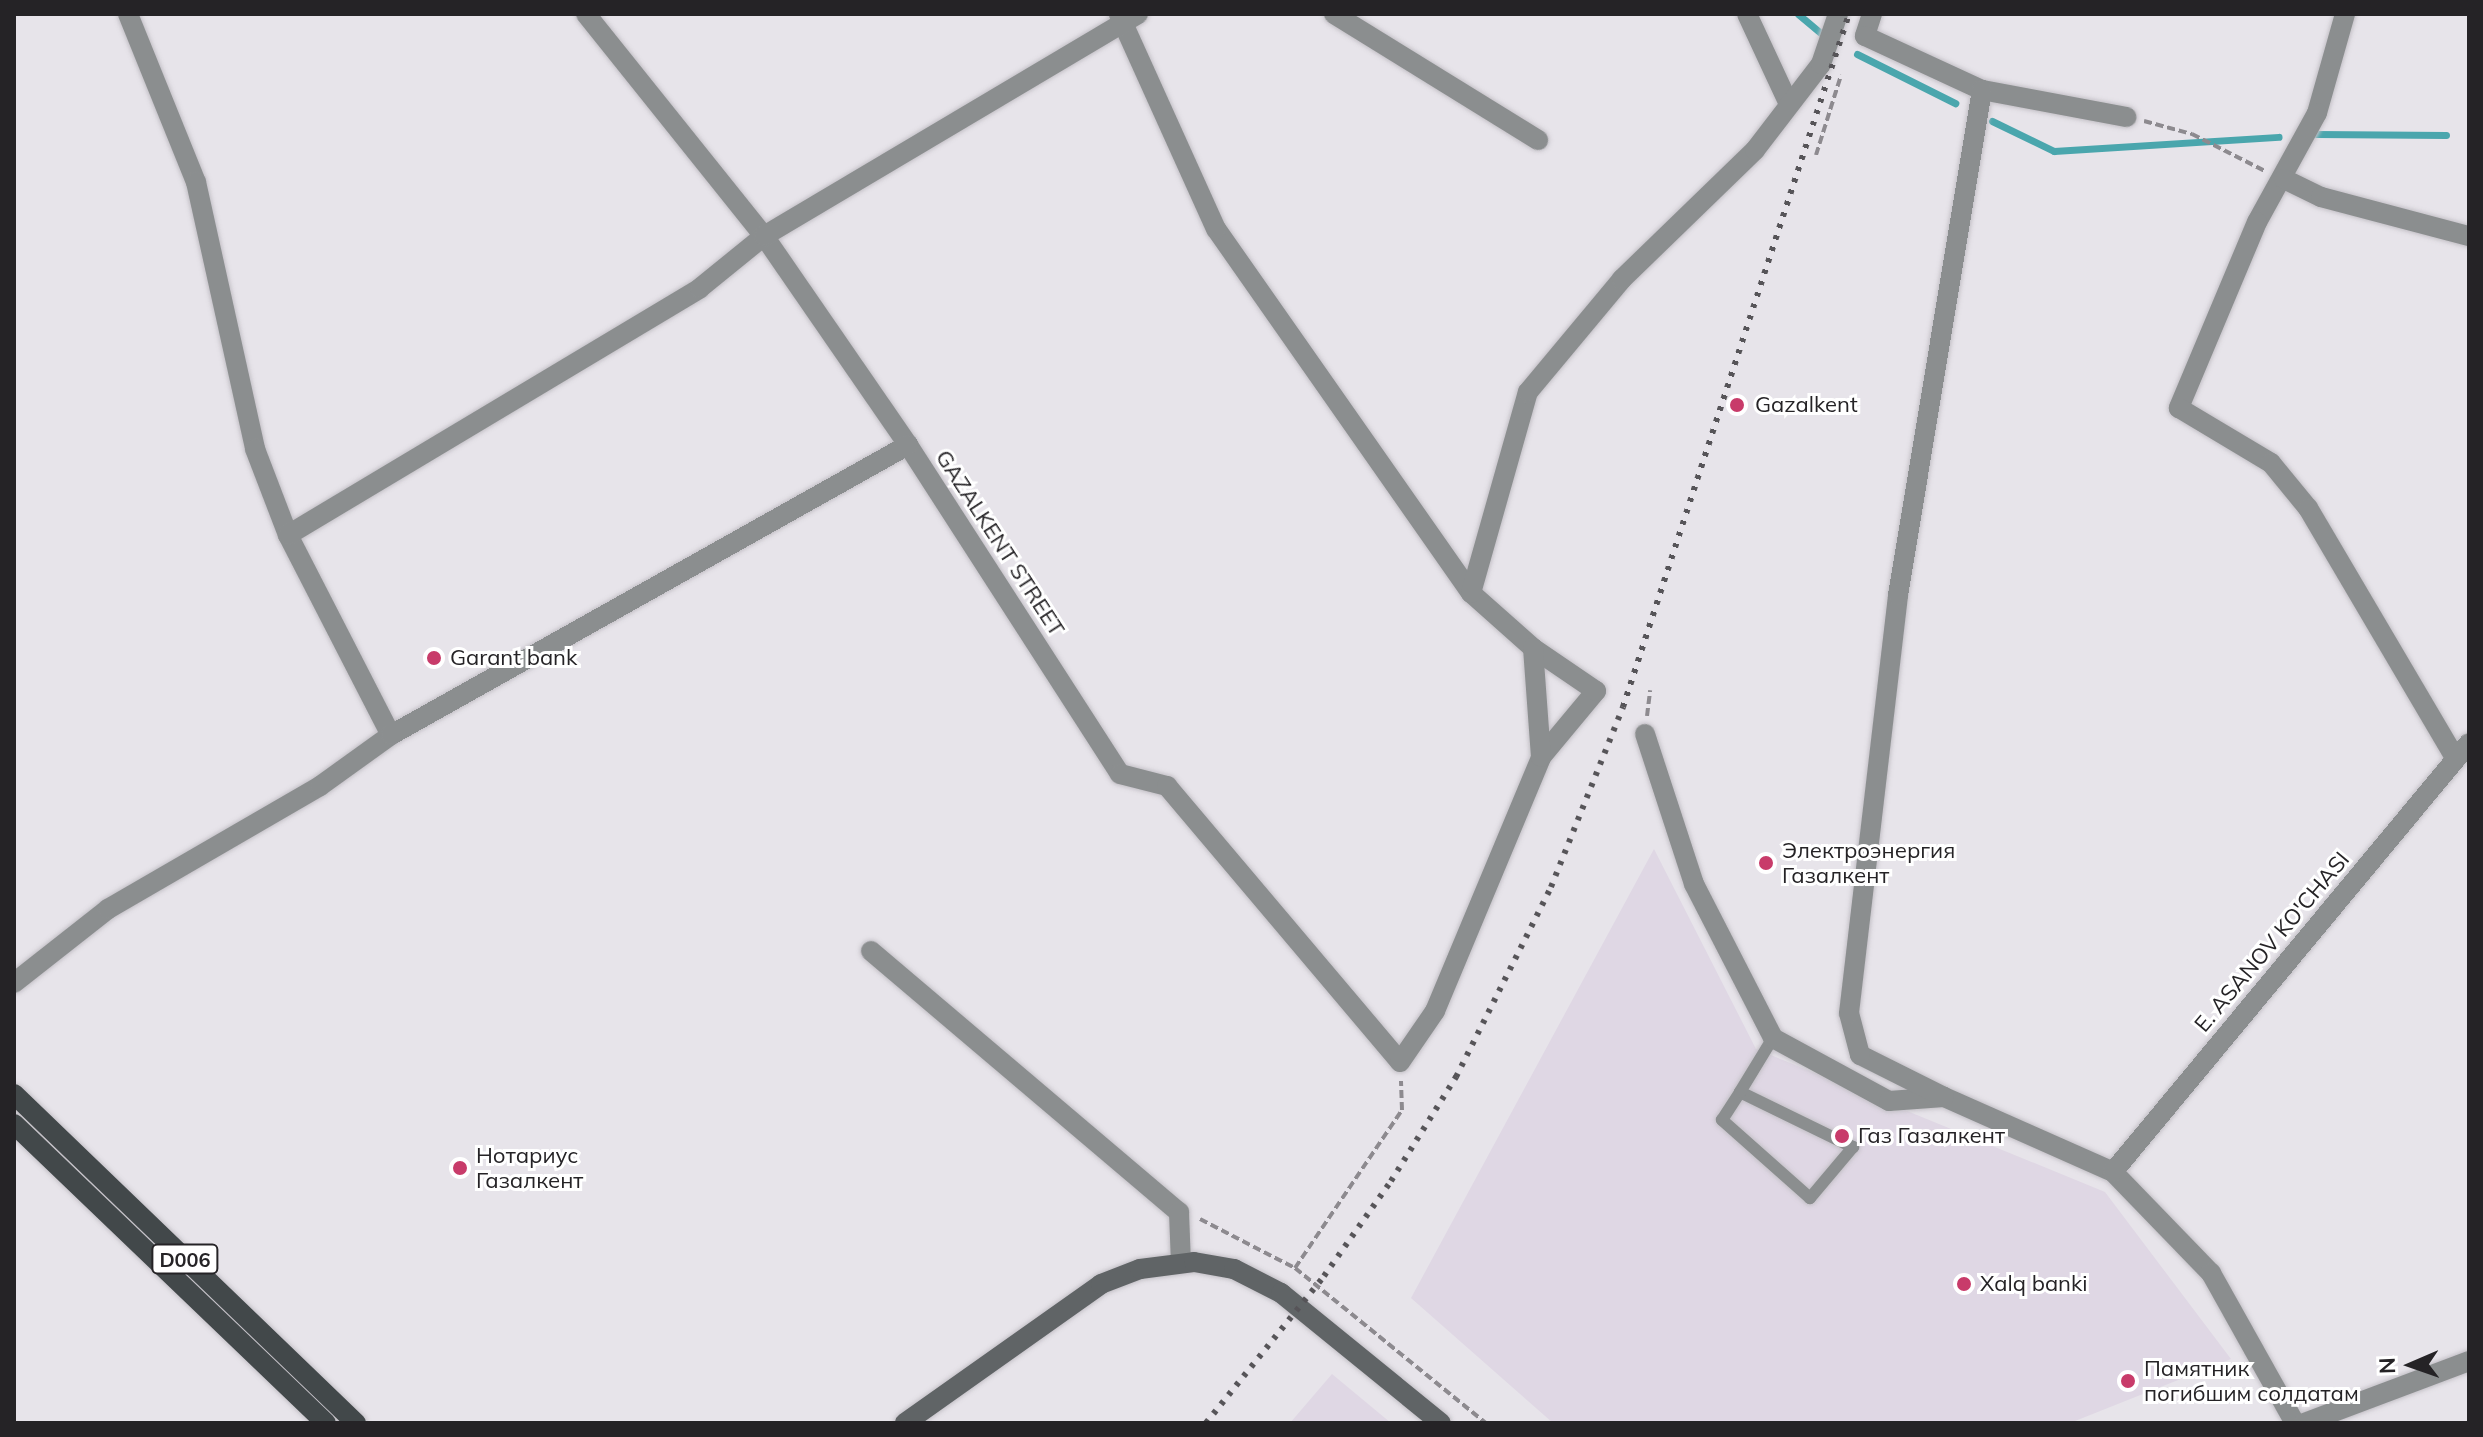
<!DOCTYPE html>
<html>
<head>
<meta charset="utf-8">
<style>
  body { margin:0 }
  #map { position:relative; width:2483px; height:1437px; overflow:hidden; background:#e7e4ea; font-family:Mulish,sans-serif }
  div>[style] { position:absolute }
  .built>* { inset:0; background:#dfd7e4 }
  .stream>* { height:7px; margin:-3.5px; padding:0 3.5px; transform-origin:3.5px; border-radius:3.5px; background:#4aa6ad }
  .path>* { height:4px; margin-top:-2px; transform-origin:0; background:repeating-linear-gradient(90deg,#8d8a8f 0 8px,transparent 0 12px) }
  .roads { filter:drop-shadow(0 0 2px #c4c1c7) drop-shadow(0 0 2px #c4c1c7) }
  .lane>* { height:12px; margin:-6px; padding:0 6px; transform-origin:6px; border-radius:6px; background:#8b8e8f }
  .street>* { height:20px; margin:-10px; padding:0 10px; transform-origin:10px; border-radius:10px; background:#8b8e8f }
  .secondary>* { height:20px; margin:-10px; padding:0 10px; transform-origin:10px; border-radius:10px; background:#606466 }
  .primary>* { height:20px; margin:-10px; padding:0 10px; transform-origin:10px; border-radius:10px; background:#42484a }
  .rail>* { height:6px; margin-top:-3px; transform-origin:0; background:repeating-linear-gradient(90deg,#565458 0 4px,transparent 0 12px) }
  .dots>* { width:22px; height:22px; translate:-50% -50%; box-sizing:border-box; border:4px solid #fff; border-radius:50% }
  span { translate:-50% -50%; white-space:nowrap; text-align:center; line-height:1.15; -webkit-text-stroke:6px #fff; paint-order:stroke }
  .shield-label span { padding:2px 6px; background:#fff; border:2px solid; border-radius:6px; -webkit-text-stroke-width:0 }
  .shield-label { font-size:20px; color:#252326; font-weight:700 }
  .poi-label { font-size:22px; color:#252326 }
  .left { translate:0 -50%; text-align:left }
  .street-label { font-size:22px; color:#252326 }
  .frame { position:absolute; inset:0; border:16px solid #252326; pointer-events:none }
  .north { position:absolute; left:2371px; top:1325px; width:80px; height:80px; -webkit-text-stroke:6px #fff; paint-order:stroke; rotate:268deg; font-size:22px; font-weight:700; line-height:32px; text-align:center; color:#252326 }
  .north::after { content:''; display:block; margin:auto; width:28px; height:36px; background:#252326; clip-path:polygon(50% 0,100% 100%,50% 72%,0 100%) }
</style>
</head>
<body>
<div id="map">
  <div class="built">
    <div style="clip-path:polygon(1654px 849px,1756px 1049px,2105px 1192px,2231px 1359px,2070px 1423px,1553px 1423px,1411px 1298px)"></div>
    <div style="clip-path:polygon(1332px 1374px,1391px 1423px,1290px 1423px)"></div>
  </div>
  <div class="stream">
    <div style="left:1798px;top:14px;width:34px;rotate:40deg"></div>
    <div style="left:1857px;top:54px;width:110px;rotate:26.6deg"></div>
    <div style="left:1992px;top:121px;width:69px;rotate:25.8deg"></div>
    <div style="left:2054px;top:151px;width:225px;rotate:-3.6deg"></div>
    <div style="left:2316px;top:134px;width:130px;rotate:0.4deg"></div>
  </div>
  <div class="path">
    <div style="left:2144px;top:121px;width:50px;rotate:15.2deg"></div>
    <div style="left:2192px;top:134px;width:82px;rotate:26.9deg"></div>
    <div style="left:1816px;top:155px;width:84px;rotate:-72.6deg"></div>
    <div style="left:1647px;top:716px;width:26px;rotate:-83deg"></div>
    <div style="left:1200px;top:1219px;width:107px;rotate:27.3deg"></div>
    <div style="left:1295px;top:1268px;width:246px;rotate:39.1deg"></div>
    <div style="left:1295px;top:1268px;width:191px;rotate:-55.9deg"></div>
    <div style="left:1402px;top:1110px;width:29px;rotate:-92deg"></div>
  </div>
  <div class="roads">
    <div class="lane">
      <div style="left:1740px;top:1092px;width:126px;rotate:26deg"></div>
      <div style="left:1853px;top:1147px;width:67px;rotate:130.1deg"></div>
      <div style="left:1810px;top:1198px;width:118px;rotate:-138.4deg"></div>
      <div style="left:1722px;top:1120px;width:33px;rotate:-57deg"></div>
      <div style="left:1740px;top:1092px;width:63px;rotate:-58.6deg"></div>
    </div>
    <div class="street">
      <div style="left:128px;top:14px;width:181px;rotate:68deg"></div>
      <div style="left:196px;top:182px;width:273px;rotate:77.5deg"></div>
      <div style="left:255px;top:449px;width:92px;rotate:69deg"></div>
      <div style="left:288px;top:535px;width:225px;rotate:62.8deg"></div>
      <div style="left:586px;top:14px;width:285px;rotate:51.3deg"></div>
      <div style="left:764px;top:236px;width:254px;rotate:55.4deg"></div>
      <div style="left:908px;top:445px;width:391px;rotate:57.2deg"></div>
      <div style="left:1120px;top:774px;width:49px;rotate:14.3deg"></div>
      <div style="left:1167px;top:786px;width:361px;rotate:49.8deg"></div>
      <div style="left:1400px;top:1062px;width:62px;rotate:-55.5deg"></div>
      <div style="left:1435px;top:1011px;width:275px;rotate:-67.3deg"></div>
      <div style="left:1541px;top:757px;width:86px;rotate:-50.2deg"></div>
      <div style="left:1596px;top:691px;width:76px;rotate:-145.7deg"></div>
      <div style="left:1533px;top:648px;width:83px;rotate:-138.4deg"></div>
      <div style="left:1471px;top:593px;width:444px;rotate:-125deg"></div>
      <div style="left:1216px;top:229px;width:236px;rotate:-114.3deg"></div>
      <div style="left:1334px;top:14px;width:240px;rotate:31.7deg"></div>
      <div style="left:1747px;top:14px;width:99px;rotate:65deg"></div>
      <div style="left:1872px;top:14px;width:23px;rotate:108deg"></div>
      <div style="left:1865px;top:36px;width:129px;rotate:24.8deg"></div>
      <div style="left:1982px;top:90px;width:147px;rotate:10.6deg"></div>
      <div style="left:2345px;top:14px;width:103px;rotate:105.8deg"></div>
      <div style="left:2317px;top:113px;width:124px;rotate:118.8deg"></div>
      <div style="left:2257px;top:222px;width:202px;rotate:112.8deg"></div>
      <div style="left:2179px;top:408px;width:107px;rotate:30.9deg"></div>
      <div style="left:2271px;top:463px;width:58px;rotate:50.6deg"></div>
      <div style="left:2308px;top:508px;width:291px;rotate:59.5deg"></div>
      <div style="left:2284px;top:179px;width:41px;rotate:25.9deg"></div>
      <div style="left:2321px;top:197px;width:153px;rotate:14.8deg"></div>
      <div style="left:288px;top:535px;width:480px;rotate:-30.9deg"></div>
      <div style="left:700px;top:288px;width:82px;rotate:-39.1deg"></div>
      <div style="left:764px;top:236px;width:435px;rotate:-30.7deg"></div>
      <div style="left:1471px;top:593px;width:209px;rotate:-74.2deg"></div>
      <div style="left:1528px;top:392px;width:147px;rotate:-50.2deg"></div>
      <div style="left:1622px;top:279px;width:185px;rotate:-44.1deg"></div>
      <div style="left:1755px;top:150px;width:108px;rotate:-52.5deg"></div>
      <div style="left:1821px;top:64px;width:53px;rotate:-71.2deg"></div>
      <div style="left:1533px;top:648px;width:109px;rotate:85.8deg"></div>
      <div style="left:1645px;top:734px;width:158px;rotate:71.9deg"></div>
      <div style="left:1694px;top:884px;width:173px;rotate:62.8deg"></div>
      <div style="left:1773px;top:1038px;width:132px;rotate:28.5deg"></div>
      <div style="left:1889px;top:1101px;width:55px;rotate:-4.2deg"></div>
      <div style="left:1944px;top:1097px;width:185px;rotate:23.9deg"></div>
      <div style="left:2113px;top:1172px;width:141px;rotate:45.9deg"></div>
      <div style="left:2211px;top:1273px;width:172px;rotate:60.8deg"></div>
      <div style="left:871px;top:951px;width:404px;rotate:40.3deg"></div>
      <div style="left:1179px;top:1212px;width:51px;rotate:87.8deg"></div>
      <div style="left:14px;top:983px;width:120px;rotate:-38.2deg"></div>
      <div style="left:108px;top:909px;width:245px;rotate:-30.1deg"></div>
      <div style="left:320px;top:786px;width:87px;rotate:-35.7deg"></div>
      <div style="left:391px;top:735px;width:593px;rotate:-29.29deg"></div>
      <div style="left:1944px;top:1097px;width:94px;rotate:-153.4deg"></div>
      <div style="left:1860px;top:1055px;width:43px;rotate:-104.7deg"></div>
      <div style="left:1849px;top:1013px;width:421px;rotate:-83.3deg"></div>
      <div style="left:1898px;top:595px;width:512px;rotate:-80.56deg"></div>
      <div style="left:2113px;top:1172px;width:557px;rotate:-50.31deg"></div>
      <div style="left:2304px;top:1423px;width:176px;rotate:-20.6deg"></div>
    </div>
    <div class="secondary">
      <div style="left:905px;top:1423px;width:240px;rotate:-35.3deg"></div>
      <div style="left:1101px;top:1284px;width:42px;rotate:-21deg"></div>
      <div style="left:1140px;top:1269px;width:54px;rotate:-7.4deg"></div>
      <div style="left:1194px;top:1262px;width:41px;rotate:9.9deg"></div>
      <div style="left:1234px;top:1269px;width:53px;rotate:27.1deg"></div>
      <div style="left:1281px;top:1293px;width:206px;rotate:39.1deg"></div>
    </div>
    <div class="primary">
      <div style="left:14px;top:1094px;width:475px;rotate:43.9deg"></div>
      <div style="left:14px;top:1124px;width:432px;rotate:43.8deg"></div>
    </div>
  </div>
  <div class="rail">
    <div style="left:1206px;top:1423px;width:189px;rotate:-51.2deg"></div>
    <div style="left:1324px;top:1276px;width:116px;rotate:-54.8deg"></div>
    <div style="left:1391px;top:1181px;width:123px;rotate:-58deg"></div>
    <div style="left:1456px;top:1077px;width:212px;rotate:-63.4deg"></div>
    <div style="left:1551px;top:887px;width:194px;rotate:-68.2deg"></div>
    <div style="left:1623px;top:707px;width:729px;rotate:-71.94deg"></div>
  </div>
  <div class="dots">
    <div style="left:1737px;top:405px;background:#c83b6a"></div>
    <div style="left:434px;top:658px;background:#c83b6a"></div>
    <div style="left:1766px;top:863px;background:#c83b6a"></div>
    <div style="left:1842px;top:1136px;background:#c83b6a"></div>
    <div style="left:460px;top:1168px;background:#c83b6a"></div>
    <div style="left:1964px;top:1284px;background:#c83b6a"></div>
    <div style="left:2128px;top:1381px;background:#c83b6a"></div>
  </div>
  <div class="shield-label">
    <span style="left:185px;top:1259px">D006</span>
  </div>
  <div class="poi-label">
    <span class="left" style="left:1755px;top:405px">Gazalkent</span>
    <span class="left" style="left:450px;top:658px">Garant bank</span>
    <span class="left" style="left:1782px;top:863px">Электроэнергия<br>Газалкент</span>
    <span class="left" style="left:1858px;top:1136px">Газ Газалкент</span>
    <span class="left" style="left:476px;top:1168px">Нотариус<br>Газалкент</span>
    <span class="left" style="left:1980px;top:1284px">Xalq banki</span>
    <span class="left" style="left:2144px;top:1381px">Памятник<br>погибшим солдатам</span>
  </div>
  <div class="street-label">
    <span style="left:1000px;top:543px;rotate:57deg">GAZALKENT STREET</span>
    <span style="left:2272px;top:942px;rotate:-50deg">E. ASANOV KO'CHASI</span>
  </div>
  <div class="frame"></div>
  <div class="north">N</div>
</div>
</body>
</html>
